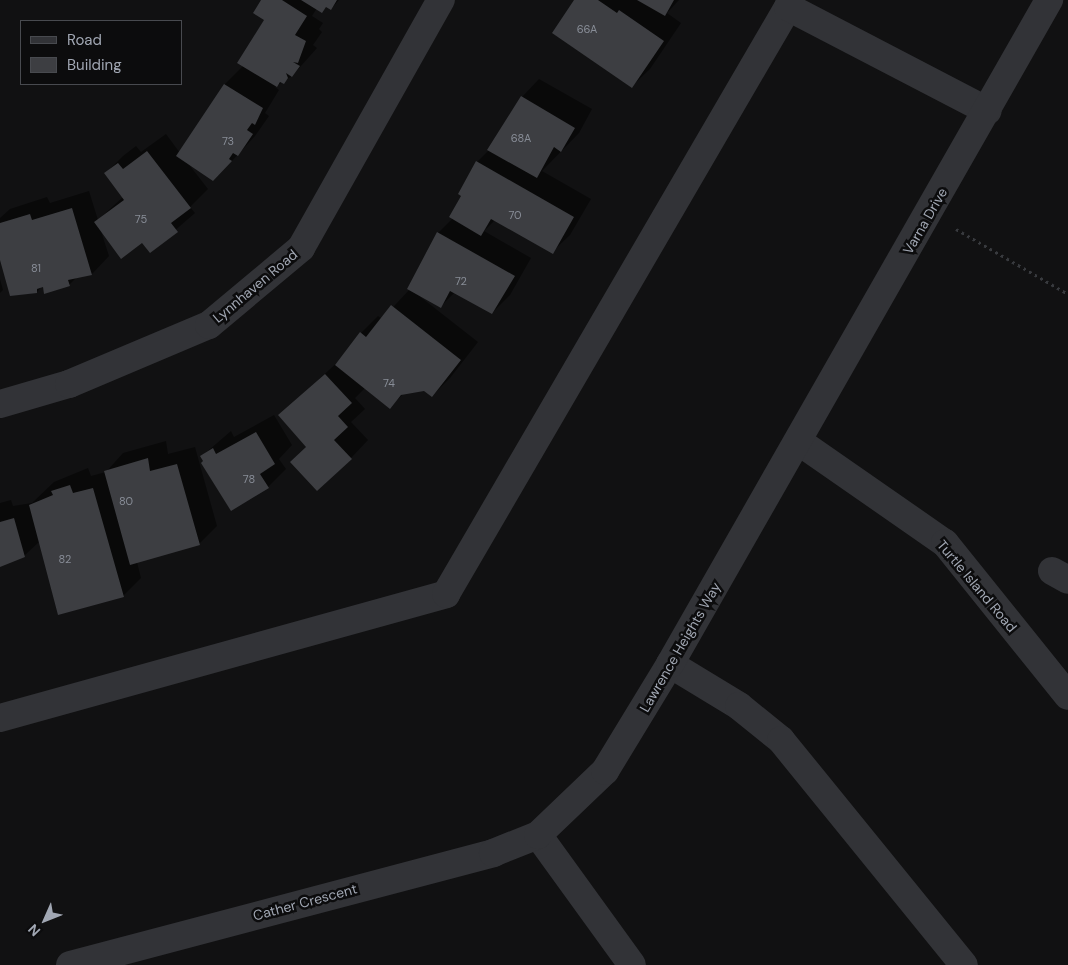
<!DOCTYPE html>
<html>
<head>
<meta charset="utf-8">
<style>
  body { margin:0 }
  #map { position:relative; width:1068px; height:965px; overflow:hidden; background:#111112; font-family:"DM Sans",sans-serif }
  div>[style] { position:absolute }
  .shadow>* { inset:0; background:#0007 }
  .building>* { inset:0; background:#3d3e42 }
  .path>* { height:3px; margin-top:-1.5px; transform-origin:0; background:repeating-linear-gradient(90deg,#383a3e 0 2.5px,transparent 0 6.5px) }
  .minor>* { height:28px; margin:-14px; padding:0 14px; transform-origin:14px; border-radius:14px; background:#323337 }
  span { translate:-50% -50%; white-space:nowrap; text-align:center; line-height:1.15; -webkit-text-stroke:5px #0c0c0d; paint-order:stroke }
  .number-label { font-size:11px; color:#888d97 }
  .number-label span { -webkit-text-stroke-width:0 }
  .street-label { font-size:14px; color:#a1a7b3 }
  .legend { position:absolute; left:20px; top:20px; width:162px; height:65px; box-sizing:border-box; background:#0c0c0d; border:1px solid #484a4f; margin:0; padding:6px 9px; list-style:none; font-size:15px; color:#a1a7b3 }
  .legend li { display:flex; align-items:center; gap:10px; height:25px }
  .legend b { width:25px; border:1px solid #484a4f }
  .north { position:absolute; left:20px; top:895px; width:50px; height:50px; -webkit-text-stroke:4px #0c0c0d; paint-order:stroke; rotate:226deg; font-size:14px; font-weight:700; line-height:20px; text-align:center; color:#a1a7b3 }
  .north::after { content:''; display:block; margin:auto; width:18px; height:22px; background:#a1a7b3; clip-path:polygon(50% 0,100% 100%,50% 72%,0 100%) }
</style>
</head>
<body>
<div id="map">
  <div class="shadow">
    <div style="clip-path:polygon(263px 0,339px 0,331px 9px,327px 6px,322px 11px,317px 8px,312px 16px,323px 23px,319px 29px,322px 32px,313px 45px,317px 48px,292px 76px,275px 87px,279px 90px,265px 113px,269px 116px,255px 136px,231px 162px,187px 162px,208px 189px,190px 207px,195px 213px,150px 252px,142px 242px,101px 231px,109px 256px,92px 274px,77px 277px,69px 285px,43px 285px,37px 292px,0 255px,0 218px,10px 209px,47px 197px,50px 203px,89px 191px,98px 220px,123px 197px,106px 173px,123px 156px,136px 146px,141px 152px,166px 134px,180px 153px,225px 84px,244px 65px,266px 19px)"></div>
    <div style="clip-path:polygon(576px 0,679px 0,667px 13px,681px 23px,650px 69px,632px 86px)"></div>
    <div style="clip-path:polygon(539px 79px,592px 109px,579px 133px,542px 171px,591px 199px,570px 235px,552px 252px,495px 220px,484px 231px,531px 258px,510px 295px,492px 313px,455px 292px,441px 306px,418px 295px,478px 342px,450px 378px,432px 396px,424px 389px,404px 393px,390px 407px,365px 388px,355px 398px,365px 409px,351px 422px,368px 440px,351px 458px,307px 446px,280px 415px,341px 359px,361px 333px,378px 316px,382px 319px,410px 289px,438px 233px,453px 218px,477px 162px,489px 150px,522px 97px)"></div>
    <div style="clip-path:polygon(0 279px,3px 290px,0 293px)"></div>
    <div style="clip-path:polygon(274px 415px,292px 445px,279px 459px,286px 469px,268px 487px,205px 461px,202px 456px,231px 431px,234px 437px)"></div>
    <div style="clip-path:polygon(166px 441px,168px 454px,195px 447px,217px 526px,199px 544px,137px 562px,141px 578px,123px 596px,40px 541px,24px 556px,0 564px,0 503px,11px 500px,13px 506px,32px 503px,54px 482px,88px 468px,91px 476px,106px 472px,123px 453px)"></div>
  </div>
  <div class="building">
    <div style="clip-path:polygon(261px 0,282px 0,307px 16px,295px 35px,306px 41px,298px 63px,293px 62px,300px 66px,292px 77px,286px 73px,288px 78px,284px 84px,280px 82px,277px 87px,237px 63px,264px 20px,253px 13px)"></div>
    <div style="clip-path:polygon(301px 0,337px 0,331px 10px,326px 7px,322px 13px)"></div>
    <div style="clip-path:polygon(574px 0,598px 0,617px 13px,619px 10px,664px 41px,632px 88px,552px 33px)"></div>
    <div style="clip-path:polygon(637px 0,674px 0,665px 16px)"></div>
    <div style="clip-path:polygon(224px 84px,263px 108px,255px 125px,252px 123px,247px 130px,253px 134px,238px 156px,233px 153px,229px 159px,232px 161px,213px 181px,176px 156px)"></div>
    <div style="clip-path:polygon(521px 96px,575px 128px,561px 152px,554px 147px,537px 178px,487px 150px)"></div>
    <div style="clip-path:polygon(147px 151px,191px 208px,171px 223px,178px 232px,150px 253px,142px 243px,121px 259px,94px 222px,124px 200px,104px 173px,118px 163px,123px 169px)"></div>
    <div style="clip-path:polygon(476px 161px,574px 217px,553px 254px,491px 219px,481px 236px,449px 217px,461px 196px,458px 194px)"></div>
    <div style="clip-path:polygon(72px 208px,92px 275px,68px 280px,70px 286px,44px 294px,43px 287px,37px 289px,37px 293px,10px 296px,0 260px,0 223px,30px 214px,32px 220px)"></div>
    <div style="clip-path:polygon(437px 232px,515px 276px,492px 314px,450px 291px,441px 308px,407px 289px)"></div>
    <div style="clip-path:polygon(391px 305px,461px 360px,432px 397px,424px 391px,401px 395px,390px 409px,335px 365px,360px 332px,366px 337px)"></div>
    <div style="clip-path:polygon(325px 374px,352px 403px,338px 416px,348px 427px,334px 440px,352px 459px,317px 491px,290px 462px,306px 447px,278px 415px)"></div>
    <div style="clip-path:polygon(256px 432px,275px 464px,260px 474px,269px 488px,231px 511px,201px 463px,203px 461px,200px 456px,213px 448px,216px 454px)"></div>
    <div style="clip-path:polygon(148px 458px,150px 471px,177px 464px,200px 545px,130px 565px,104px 471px)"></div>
    <div style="clip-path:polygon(70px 485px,73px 493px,93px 488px,124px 597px,58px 615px,29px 505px,53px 495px,51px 491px)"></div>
    <div style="clip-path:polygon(14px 518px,25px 557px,0 567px,0 522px)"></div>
  </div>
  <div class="path">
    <div style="left:956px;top:229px;width:129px;rotate:30.1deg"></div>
  </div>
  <div class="minor">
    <div style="left:0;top:404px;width:72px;rotate:-16.2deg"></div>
    <div style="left:69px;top:384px;width:152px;rotate:-22.9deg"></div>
    <div style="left:209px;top:325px;width:120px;rotate:-39.9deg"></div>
    <div style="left:301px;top:248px;width:285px;rotate:-60.6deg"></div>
    <div style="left:798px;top:441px;width:179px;rotate:34.8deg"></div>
    <div style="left:945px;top:543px;width:196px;rotate:51.2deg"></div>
    <div style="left:1052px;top:571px;width:18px;rotate:29deg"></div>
    <div style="left:670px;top:664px;width:81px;rotate:31.3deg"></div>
    <div style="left:739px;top:706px;width:54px;rotate:39deg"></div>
    <div style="left:781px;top:740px;width:290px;rotate:50.9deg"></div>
    <div style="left:0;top:718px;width:463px;rotate:-15.5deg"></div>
    <div style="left:446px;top:594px;width:679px;rotate:-59.77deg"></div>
    <div style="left:788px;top:7px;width:225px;rotate:27.5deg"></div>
    <div style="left:538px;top:835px;width:160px;rotate:54.1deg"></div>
    <div style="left:70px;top:965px;width:438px;rotate:-14.8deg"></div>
    <div style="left:493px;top:853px;width:48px;rotate:-21.8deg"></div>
    <div style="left:538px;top:835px;width:93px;rotate:-43.7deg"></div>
    <div style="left:605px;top:771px;width:125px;rotate:-58.7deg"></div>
    <div style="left:670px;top:664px;width:765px;rotate:-60.28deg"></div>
  </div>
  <div class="number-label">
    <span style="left:587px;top:29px">66A</span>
    <span style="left:521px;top:138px">68A</span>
    <span style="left:228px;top:141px">73</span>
    <span style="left:515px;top:215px">70</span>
    <span style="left:141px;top:219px">75</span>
    <span style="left:36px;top:268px">81</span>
    <span style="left:461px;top:281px">72</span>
    <span style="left:389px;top:383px">74</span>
    <span style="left:249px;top:479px">78</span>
    <span style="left:126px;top:501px">80</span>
    <span style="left:65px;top:559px">82</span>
  </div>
  <div class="street-label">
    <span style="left:925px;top:221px;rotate:-60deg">Varna Drive</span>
    <span style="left:255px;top:286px;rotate:-40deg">Lynnhaven Road</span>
    <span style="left:977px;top:586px;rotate:50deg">Turtle Island Road</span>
    <span style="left:680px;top:647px;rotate:-60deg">Lawrence Heights Way</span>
    <span style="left:305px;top:902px;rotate:-15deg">Cather Crescent</span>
  </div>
  <ul class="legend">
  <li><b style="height:6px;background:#323337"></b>Road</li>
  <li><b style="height:14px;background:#3d3e42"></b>Building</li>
  </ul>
  <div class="north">N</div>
</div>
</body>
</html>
